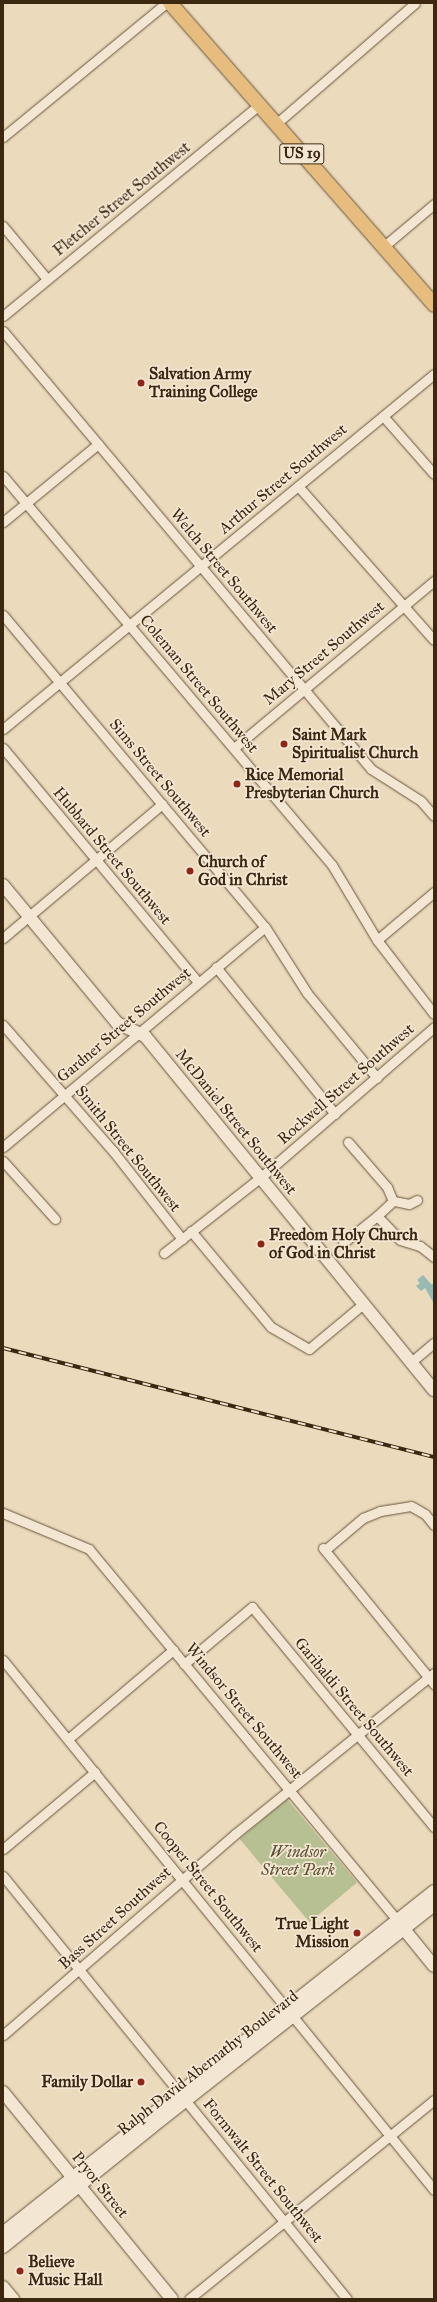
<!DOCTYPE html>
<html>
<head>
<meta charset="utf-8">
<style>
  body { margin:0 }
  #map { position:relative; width:437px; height:2302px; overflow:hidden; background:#ecdabd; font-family:"IM FELL Great Primer",serif }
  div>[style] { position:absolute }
  .green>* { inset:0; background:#b7c092; transform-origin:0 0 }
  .water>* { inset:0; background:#99bab4 }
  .roads { filter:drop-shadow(0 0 1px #68543c) drop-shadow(0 0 1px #68543c) }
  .street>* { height:9px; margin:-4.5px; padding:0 4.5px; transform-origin:4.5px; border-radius:4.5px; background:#f3e7d4 }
  .secondary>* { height:12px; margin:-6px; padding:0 6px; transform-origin:6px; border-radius:6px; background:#f3e7d4 }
  .primary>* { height:14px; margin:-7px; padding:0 7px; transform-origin:7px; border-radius:7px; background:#e6bd7e }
  .rail>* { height:4px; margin-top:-2px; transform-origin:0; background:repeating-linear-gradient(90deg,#f3e7d4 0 8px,#3c2811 0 16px); box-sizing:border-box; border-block:1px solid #3c2811 }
  .dots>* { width:11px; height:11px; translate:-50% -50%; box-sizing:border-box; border:2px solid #f3e7d4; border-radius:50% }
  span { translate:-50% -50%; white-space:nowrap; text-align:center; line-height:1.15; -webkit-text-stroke:3.5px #f3e7d4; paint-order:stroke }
  .shield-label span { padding:1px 3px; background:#f3e7d4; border:1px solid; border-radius:3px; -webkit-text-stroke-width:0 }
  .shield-label { font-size:15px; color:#3c2811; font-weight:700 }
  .street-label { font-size:16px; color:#3c2811 }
  .poi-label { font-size:16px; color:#3c2811; font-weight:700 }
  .left { translate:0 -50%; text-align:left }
  .right { translate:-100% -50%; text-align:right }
  .park-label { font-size:16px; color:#5b4e31; font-style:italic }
  .frame { position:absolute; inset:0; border:4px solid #3c2811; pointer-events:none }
</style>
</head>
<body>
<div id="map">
  <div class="green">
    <div style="left:287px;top:1799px;width:109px;height:62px;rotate:50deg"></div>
  </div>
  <div class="water">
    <div style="clip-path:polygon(423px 1275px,431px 1284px,434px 1284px,433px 1302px,425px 1288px,421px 1291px,416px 1286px,420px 1283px,417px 1280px)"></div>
  </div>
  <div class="roads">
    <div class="street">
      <div style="left:276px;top:124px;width:184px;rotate:-41deg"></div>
      <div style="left:3px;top:137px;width:211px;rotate:-39.4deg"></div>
      <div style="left:3px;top:226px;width:69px;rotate:50.3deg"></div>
      <div style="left:383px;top:247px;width:67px;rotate:-40.1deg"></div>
      <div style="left:3px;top:316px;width:332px;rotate:-39.5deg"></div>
      <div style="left:3px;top:331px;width:572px;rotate:49.96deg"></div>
      <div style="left:371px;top:769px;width:59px;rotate:32.6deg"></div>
      <div style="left:421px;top:801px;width:20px;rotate:49deg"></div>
      <div style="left:383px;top:416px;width:77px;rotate:48.7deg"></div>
      <div style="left:3px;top:476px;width:509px;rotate:49.78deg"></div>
      <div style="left:332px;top:865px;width:87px;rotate:59deg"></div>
      <div style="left:377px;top:940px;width:93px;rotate:52.4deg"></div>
      <div style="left:298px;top:486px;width:205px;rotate:48.6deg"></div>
      <div style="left:3px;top:522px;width:123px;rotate:-39.4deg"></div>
      <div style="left:3px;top:615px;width:407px;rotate:50deg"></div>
      <div style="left:265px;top:927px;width:78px;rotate:57.5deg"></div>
      <div style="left:307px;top:993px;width:110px;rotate:50.5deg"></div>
      <div style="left:3px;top:729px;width:558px;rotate:-39.48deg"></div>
      <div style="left:3px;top:748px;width:305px;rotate:50.2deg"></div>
      <div style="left:234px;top:748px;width:261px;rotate:-39.9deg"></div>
      <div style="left:3px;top:938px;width:208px;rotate:-40.1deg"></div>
      <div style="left:377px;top:940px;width:75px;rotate:-40.1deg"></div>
      <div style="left:216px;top:967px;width:189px;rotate:51deg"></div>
      <div style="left:3px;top:1025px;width:167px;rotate:48.9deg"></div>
      <div style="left:113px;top:1151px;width:112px;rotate:51.9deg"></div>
      <div style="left:348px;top:1142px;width:60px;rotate:49.1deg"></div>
      <div style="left:387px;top:1187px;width:15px;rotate:67deg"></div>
      <div style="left:3px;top:1147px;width:342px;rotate:-40deg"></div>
      <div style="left:3px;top:1161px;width:78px;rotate:48.1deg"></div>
      <div style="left:417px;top:1200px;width:9px;rotate:153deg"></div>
      <div style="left:409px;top:1204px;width:16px;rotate:-169deg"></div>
      <div style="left:393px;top:1201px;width:22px;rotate:137deg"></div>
      <div style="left:377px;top:1216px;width:33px;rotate:46deg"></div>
      <div style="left:400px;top:1240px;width:21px;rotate:17deg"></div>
      <div style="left:420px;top:1246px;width:18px;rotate:38deg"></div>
      <div style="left:191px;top:1231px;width:125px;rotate:50.2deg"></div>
      <div style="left:271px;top:1327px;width:44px;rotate:30.1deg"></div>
      <div style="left:309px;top:1349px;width:70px;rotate:-39.8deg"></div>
      <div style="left:343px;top:1243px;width:43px;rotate:-38.5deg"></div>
      <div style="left:164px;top:1253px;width:123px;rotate:-38.1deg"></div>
      <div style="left:261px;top:1177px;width:229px;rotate:-40.9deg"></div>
      <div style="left:411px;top:1362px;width:30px;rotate:-40deg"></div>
      <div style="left:3px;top:1513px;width:93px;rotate:22.7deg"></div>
      <div style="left:89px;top:1549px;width:482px;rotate:50.3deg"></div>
      <div style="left:323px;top:1548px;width:176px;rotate:50.8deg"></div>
      <div style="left:325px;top:1550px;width:50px;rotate:-40.1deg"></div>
      <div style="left:363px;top:1518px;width:18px;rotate:-22deg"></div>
      <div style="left:380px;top:1511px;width:31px;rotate:-9deg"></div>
      <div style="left:411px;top:1506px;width:16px;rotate:30deg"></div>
      <div style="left:425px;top:1514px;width:14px;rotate:51deg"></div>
      <div style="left:3px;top:1660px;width:683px;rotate:50.88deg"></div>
      <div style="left:184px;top:1664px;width:89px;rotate:-40deg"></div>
      <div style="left:252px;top:1607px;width:286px;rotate:50.4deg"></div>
      <div style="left:68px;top:1739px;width:138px;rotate:-40.3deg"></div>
      <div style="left:3px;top:1849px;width:120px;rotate:-39.9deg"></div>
      <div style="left:3px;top:1876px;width:545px;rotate:50.88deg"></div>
      <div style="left:3px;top:2035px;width:307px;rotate:-40.9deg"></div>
      <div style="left:235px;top:1834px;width:256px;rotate:-39deg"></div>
      <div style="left:189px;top:2299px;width:316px;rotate:-39.1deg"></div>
    </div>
    <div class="secondary">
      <div style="left:3px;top:885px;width:179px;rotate:50.4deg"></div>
      <div style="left:117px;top:1023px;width:31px;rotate:25deg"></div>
      <div style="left:145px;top:1036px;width:457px;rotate:50.8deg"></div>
      <div style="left:399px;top:1923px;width:55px;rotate:50.9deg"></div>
      <div style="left:3px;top:2092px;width:267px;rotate:50.8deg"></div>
      <div style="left:3px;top:2233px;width:550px;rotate:-38.43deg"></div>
      <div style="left:3px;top:2247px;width:191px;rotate:-38.8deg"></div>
      <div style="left:152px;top:2127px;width:359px;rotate:-38.2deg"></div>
      <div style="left:3px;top:2287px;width:16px;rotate:50deg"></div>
    </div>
    <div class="primary">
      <div style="left:170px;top:3px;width:401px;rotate:48.8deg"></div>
    </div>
  </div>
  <div class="rail">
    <div style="left:3px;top:1348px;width:445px;rotate:14.2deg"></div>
  </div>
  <div class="dots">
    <div style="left:141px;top:383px;background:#8f2418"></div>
    <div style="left:284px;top:744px;background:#8f2418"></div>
    <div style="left:237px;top:784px;background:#8f2418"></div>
    <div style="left:190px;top:871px;background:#8f2418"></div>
    <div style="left:261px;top:1244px;background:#8f2418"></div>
    <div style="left:357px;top:1933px;background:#8f2418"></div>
    <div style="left:141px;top:2082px;background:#8f2418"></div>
    <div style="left:20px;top:2271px;background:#8f2418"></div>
  </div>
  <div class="shield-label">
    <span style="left:302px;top:154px">US 19</span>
  </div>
  <div class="street-label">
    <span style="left:122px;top:199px;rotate:-39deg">Fletcher Street Southwest</span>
    <span style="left:283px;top:479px;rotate:-40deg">Arthur Street Southwest</span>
    <span style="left:224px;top:571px;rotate:50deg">Welch Street Southwest</span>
    <span style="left:324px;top:653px;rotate:-40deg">Mary Street Southwest</span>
    <span style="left:199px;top:684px;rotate:50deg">Coleman Street Southwest</span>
    <span style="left:160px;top:778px;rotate:50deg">Sims Street Southwest</span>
    <span style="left:112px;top:856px;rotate:50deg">Hubbard Street Southwest</span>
    <span style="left:124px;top:1025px;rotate:-40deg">Gardner Street Southwest</span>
    <span style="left:346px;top:1084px;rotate:-41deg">Rockwell Street Southwest</span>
    <span style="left:236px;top:1122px;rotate:51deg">McDaniel Street Southwest</span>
    <span style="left:128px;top:1149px;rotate:51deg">Smith Street Southwest</span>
    <span style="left:354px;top:1707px;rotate:50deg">Garibaldi Street Southwest</span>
    <span style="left:244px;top:1711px;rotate:50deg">Windsor Street Southwest</span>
    <span style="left:208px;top:1887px;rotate:51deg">Cooper Street Southwest</span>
    <span style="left:115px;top:1918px;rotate:-42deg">Bass Street Southwest</span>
    <span style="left:208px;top:2063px;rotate:-38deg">Ralph David Abernathy Boulevard</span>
    <span style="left:263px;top:2171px;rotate:51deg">Formwalt Street Southwest</span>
    <span style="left:100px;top:2185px;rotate:51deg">Pryor Street</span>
  </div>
  <div class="poi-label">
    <span class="left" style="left:149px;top:383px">Salvation Army<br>Training College</span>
    <span class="left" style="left:292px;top:744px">Saint Mark<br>Spiritualist Church</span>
    <span class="left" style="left:245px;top:784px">Rice Memorial<br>Presbyterian Church</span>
    <span class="left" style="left:198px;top:871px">Church of<br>God in Christ</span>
    <span class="left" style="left:269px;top:1244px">Freedom Holy Church<br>of God in Christ</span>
    <span class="right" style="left:349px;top:1933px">True Light<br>Mission</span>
    <span class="right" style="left:133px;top:2082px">Family Dollar</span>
    <span class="left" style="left:28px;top:2271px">Believe<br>Music Hall</span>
  </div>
  <div class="park-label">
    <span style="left:298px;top:1861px">Windsor<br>Street Park</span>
  </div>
  <div class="frame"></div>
</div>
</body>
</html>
